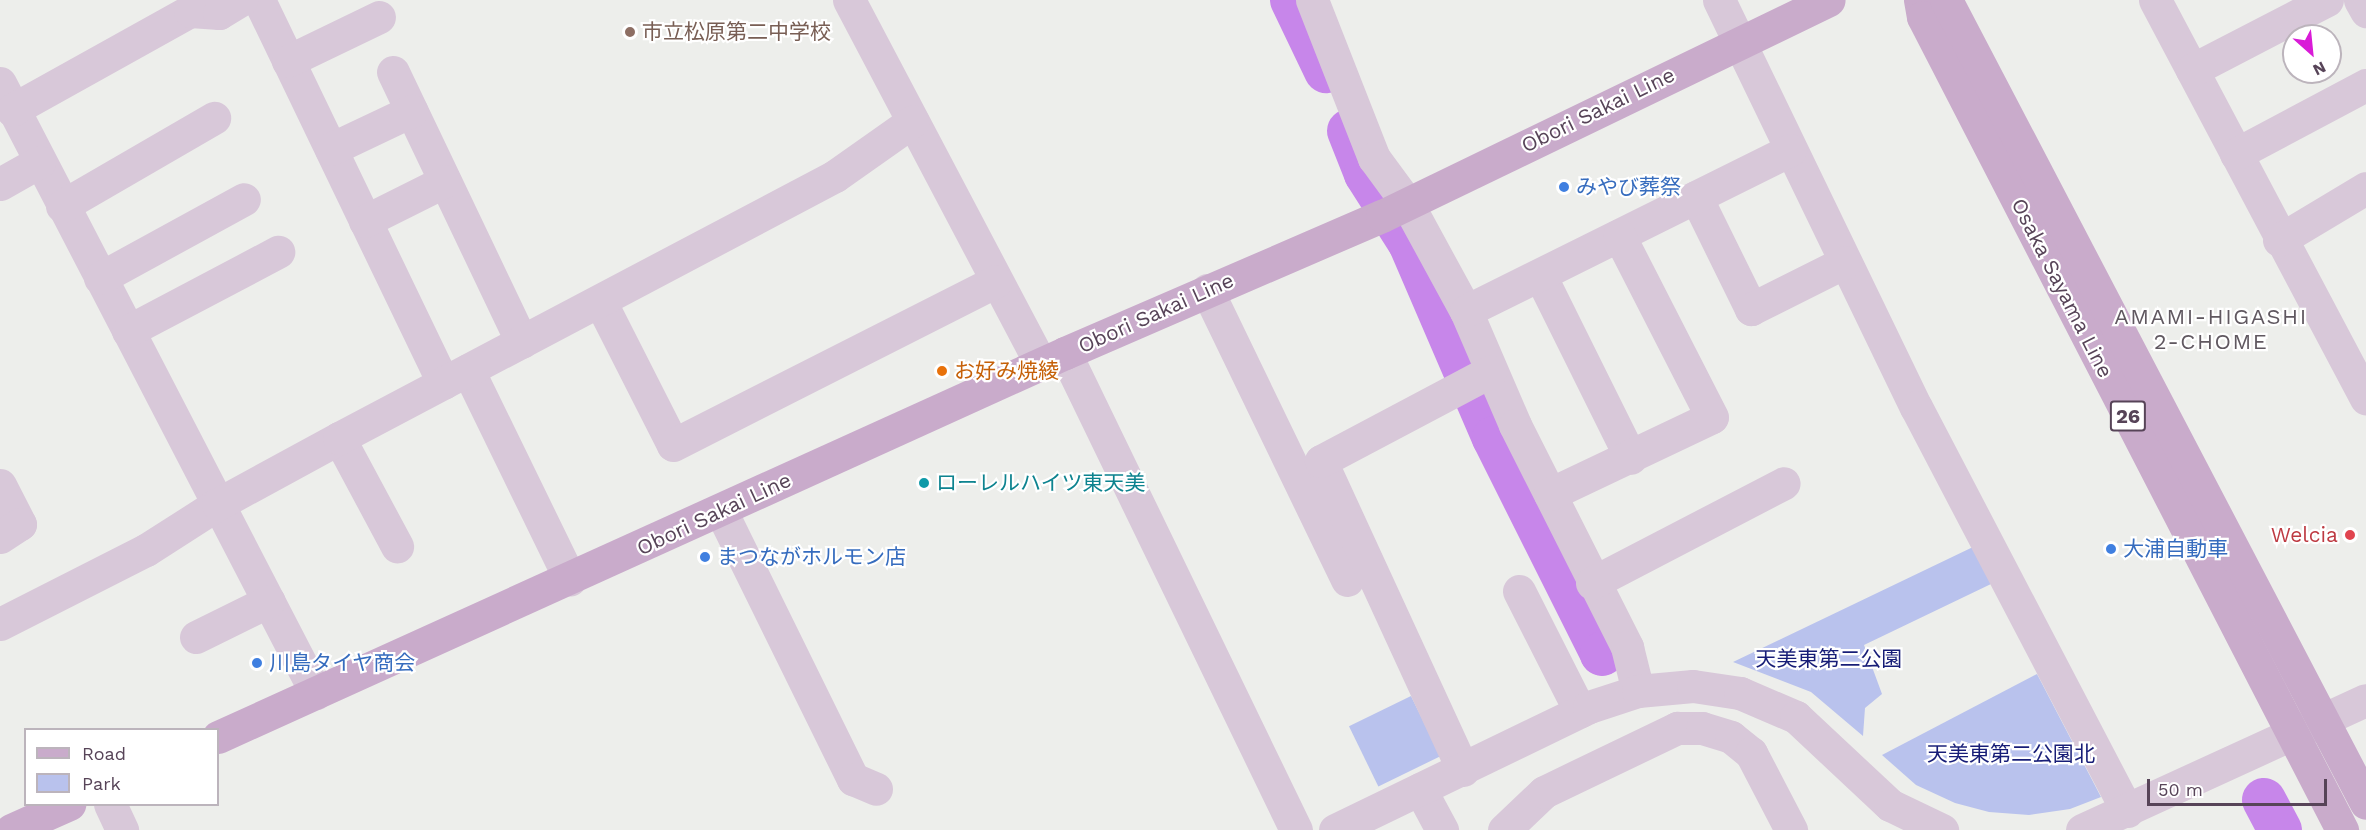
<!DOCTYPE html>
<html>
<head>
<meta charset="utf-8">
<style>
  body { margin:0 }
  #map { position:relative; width:2366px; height:830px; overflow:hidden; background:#edeeeb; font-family:"Work Sans","Noto Sans JP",sans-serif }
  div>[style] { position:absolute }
  .green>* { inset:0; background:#b9c2ed; transform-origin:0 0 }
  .river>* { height:44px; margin:-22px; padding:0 22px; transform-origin:22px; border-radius:22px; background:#c786ea }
  .minor>* { height:33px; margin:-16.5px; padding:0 16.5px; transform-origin:16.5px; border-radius:16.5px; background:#d8c8d9 }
  .major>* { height:33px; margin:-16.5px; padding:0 16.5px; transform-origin:16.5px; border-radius:16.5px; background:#c9abcb }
  .dots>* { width:16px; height:16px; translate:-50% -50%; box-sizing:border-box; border:3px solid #fff; border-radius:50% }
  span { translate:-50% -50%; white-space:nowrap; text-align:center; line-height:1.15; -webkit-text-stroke:4.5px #fff; paint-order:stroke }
  .shield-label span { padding:2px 4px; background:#fff; border:2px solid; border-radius:4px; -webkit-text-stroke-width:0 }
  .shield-label { font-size:20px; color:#574458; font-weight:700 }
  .education-label { font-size:21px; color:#785e54 }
  .left { translate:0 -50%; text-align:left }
  .street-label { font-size:21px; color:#574458 }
  .shop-label { font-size:21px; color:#366cbe }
  .food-label { font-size:21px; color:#c56008 }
  .culture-label { font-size:21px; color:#0d838f }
  .health-label { font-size:21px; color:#be3a42 }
  .right { translate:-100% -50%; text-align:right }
  .park-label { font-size:21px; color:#171d77 }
  .neighbourhood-label { font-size:22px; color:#605860; letter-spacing:1.5px }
  .legend { position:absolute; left:24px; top:728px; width:195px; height:78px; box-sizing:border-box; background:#fff; border:2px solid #bcb4bc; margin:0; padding:8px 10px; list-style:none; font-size:18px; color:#574458 }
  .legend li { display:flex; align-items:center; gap:12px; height:30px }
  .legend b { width:30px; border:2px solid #bcb4bc }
  .north { position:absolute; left:2282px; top:24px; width:60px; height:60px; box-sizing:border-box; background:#fff; border:2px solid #bcb4bc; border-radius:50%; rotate:153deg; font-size:16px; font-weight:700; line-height:24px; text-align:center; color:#574458 }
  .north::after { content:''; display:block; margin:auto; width:21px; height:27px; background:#d91bd7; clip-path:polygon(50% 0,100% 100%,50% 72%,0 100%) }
  .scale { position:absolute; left:2147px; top:779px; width:180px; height:27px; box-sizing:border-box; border:3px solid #574458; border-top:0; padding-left:8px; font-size:18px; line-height:21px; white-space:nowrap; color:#574458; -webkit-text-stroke:4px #fff; paint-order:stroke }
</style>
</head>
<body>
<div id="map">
  <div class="green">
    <div style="clip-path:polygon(1973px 547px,1991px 584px,1864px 645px,1882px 694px,1865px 708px,1863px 736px,1811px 692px,1733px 662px)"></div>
    <div style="clip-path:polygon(2037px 674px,2101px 797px,2070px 809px,2029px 815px,1989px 812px,1955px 803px,1916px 785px,1882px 755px)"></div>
    <div style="left:1411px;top:696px;width:67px;height:69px;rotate:64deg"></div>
  </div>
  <div class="river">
    <div style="left:1292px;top:0;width:79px;rotate:64.4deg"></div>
    <div style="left:1349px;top:131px;width:46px;rotate:68.4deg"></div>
    <div style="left:1366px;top:174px;width:82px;rotate:57.5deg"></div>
    <div style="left:1410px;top:243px;width:212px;rotate:66.7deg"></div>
    <div style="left:1494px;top:438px;width:241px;rotate:63.4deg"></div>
    <div style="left:1602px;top:654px;width:14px;rotate:-34deg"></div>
    <div style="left:2264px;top:800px;width:34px;rotate:62deg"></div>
  </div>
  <div class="minor">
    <div style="left:259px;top:0;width:425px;rotate:64.3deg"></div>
    <div style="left:849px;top:0;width:412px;rotate:62.2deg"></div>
    <div style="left:1312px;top:0;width:170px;rotate:68.6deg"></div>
    <div style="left:1374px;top:158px;width:56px;rotate:53.7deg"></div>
    <div style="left:1407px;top:203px;width:123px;rotate:61.4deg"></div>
    <div style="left:1466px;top:311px;width:124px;rotate:66.7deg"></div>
    <div style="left:1515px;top:425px;width:249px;rotate:63.2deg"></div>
    <div style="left:1627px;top:647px;width:45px;rotate:76deg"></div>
    <div style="left:1719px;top:0;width:452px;rotate:64.2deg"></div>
    <div style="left:1916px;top:407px;width:456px;rotate:62.4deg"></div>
    <div style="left:2155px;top:0;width:451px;rotate:62.1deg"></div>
    <div style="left:2360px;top:0;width:13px;rotate:61deg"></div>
    <div style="left:288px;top:61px;width:101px;rotate:-25.8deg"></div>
    <div style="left:2192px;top:70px;width:152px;rotate:-27.4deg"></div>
    <div style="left:393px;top:72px;width:299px;rotate:64.5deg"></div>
    <div style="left:0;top:83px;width:687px;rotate:62.61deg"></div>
    <div style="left:12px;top:110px;width:204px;rotate:-29.1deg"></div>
    <div style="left:190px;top:11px;width:29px;rotate:4deg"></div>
    <div style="left:219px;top:13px;width:26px;rotate:-31deg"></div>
    <div style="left:331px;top:149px;width:89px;rotate:-25.4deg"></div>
    <div style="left:2236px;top:154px;width:147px;rotate:-28deg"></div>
    <div style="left:0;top:184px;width:45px;rotate:-29.4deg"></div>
    <div style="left:1696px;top:197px;width:125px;rotate:63.8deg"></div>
    <div style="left:1751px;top:309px;width:105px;rotate:-26.6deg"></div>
    <div style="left:62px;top:206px;width:176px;rotate:-30.1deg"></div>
    <div style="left:365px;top:221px;width:89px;rotate:-26.6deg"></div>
    <div style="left:2279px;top:240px;width:101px;rotate:-30.9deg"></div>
    <div style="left:1540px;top:275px;width:204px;rotate:63.6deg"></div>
    <div style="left:100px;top:278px;width:164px;rotate:-28.7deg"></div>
    <div style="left:1207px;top:290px;width:322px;rotate:64.2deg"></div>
    <div style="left:600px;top:301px;width:161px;rotate:63.1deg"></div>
    <div style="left:673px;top:445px;width:362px;rotate:-26.9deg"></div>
    <div style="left:1466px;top:311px;width:362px;rotate:-26.4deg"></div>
    <div style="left:128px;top:331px;width:170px;rotate:-27.8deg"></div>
    <div style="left:1065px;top:353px;width:530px;rotate:64.16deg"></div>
    <div style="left:468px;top:370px;width:233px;rotate:64deg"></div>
    <div style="left:339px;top:438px;width:123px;rotate:61.8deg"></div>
    <div style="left:0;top:485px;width:44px;rotate:62.9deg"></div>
    <div style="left:20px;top:524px;width:24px;rotate:147deg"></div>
    <div style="left:1550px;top:494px;width:179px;rotate:-25.4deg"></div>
    <div style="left:1712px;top:417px;width:204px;rotate:-117.1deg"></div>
    <div style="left:721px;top:511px;width:299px;rotate:63.8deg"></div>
    <div style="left:853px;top:779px;width:25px;rotate:23deg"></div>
    <div style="left:1592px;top:583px;width:216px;rotate:-27.5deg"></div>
    <div style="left:1519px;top:591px;width:135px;rotate:63.1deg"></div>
    <div style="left:0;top:624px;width:164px;rotate:-26.9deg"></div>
    <div style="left:146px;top:550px;width:85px;rotate:-32.6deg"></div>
    <div style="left:218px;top:504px;width:138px;rotate:-28.6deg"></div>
    <div style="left:339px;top:438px;width:561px;rotate:-27.84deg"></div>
    <div style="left:835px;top:176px;width:95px;rotate:-35.2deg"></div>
    <div style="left:196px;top:637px;width:81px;rotate:-26.3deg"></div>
    <div style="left:1463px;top:770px;width:340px;rotate:-114.7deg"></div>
    <div style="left:1321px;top:461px;width:192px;rotate:-27.9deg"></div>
    <div style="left:1420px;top:789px;width:47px;rotate:61.8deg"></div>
    <div style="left:110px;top:804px;width:29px;rotate:65deg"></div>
    <div style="left:1335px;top:830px;width:282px;rotate:-25.8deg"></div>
    <div style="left:1589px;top:707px;width:52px;rotate:-18.1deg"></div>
    <div style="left:1638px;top:691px;width:55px;rotate:-5.2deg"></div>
    <div style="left:1693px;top:686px;width:48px;rotate:8.5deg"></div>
    <div style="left:1740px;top:693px;width:61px;rotate:23.2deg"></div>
    <div style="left:1796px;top:717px;width:129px;rotate:43.1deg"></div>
    <div style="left:1890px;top:805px;width:58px;rotate:25.7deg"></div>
    <div style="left:1504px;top:830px;width:55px;rotate:-43.5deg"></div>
    <div style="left:1544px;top:792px;width:148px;rotate:-25.7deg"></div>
    <div style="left:1677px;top:728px;width:25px"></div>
    <div style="left:1702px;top:728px;width:30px;rotate:17deg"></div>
    <div style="left:1731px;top:737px;width:26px;rotate:39deg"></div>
    <div style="left:1751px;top:753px;width:87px;rotate:62.5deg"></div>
    <div style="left:2082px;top:830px;width:312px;rotate:-24.6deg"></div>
  </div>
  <div class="major">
    <div style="left:1920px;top:0;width:17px;rotate:80deg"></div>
    <div style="left:1923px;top:17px;width:915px;rotate:62.73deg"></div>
    <div style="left:1946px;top:0;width:906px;rotate:62.39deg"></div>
    <div style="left:218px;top:737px;width:930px;rotate:-24.39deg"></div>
    <div style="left:1065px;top:353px;width:345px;rotate:-23.4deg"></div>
    <div style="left:1382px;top:216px;width:496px;rotate:-25.8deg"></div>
    <div style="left:11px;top:830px;width:64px;rotate:-24.1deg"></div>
  </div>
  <div class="dots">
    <div style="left:630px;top:32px;background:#8d6e63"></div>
    <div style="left:1564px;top:187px;background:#3f7fe0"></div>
    <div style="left:942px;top:371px;background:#e8710a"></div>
    <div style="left:924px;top:483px;background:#0f9aa8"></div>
    <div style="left:2350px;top:535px;background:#e0444e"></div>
    <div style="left:2111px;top:549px;background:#3f7fe0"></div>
    <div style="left:705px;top:557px;background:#3f7fe0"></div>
    <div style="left:257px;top:663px;background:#3f7fe0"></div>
  </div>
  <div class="shield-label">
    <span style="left:2128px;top:416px">26</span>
  </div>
  <div class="education-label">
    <span class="left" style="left:642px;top:32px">市立松原第二中学校</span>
  </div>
  <div class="street-label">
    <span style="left:1598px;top:110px;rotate:-26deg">Obori Sakai Line</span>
    <span style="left:2062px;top:288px;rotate:63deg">Osaka Sayama Line</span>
    <span style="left:1156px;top:313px;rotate:-24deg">Obori Sakai Line</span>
    <span style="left:714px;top:514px;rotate:-25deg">Obori Sakai Line</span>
  </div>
  <div class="shop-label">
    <span class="left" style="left:1576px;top:187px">みやび葬祭</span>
    <span class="left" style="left:2123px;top:549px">大浦自動車</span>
    <span class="left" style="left:717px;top:557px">まつながホルモン店</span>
    <span class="left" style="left:269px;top:663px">川島タイヤ商会</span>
  </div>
  <div class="food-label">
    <span class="left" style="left:954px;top:371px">お好み焼綾</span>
  </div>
  <div class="culture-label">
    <span class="left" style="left:936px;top:483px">ローレルハイツ東天美</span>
  </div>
  <div class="health-label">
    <span class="right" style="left:2338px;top:535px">Welcia</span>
  </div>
  <div class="park-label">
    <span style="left:1829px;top:659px">天美東第二公園</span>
    <span style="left:2011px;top:754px">天美東第二公園北</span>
  </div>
  <div class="neighbourhood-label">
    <span style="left:2211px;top:329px">AMAMI-HIGASHI<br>2-CHOME</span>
  </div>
  <ul class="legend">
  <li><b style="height:8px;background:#c9abcb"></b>Road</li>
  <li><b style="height:16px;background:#b9c2ed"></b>Park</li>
  </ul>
  <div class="north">N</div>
  <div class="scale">50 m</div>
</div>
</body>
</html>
